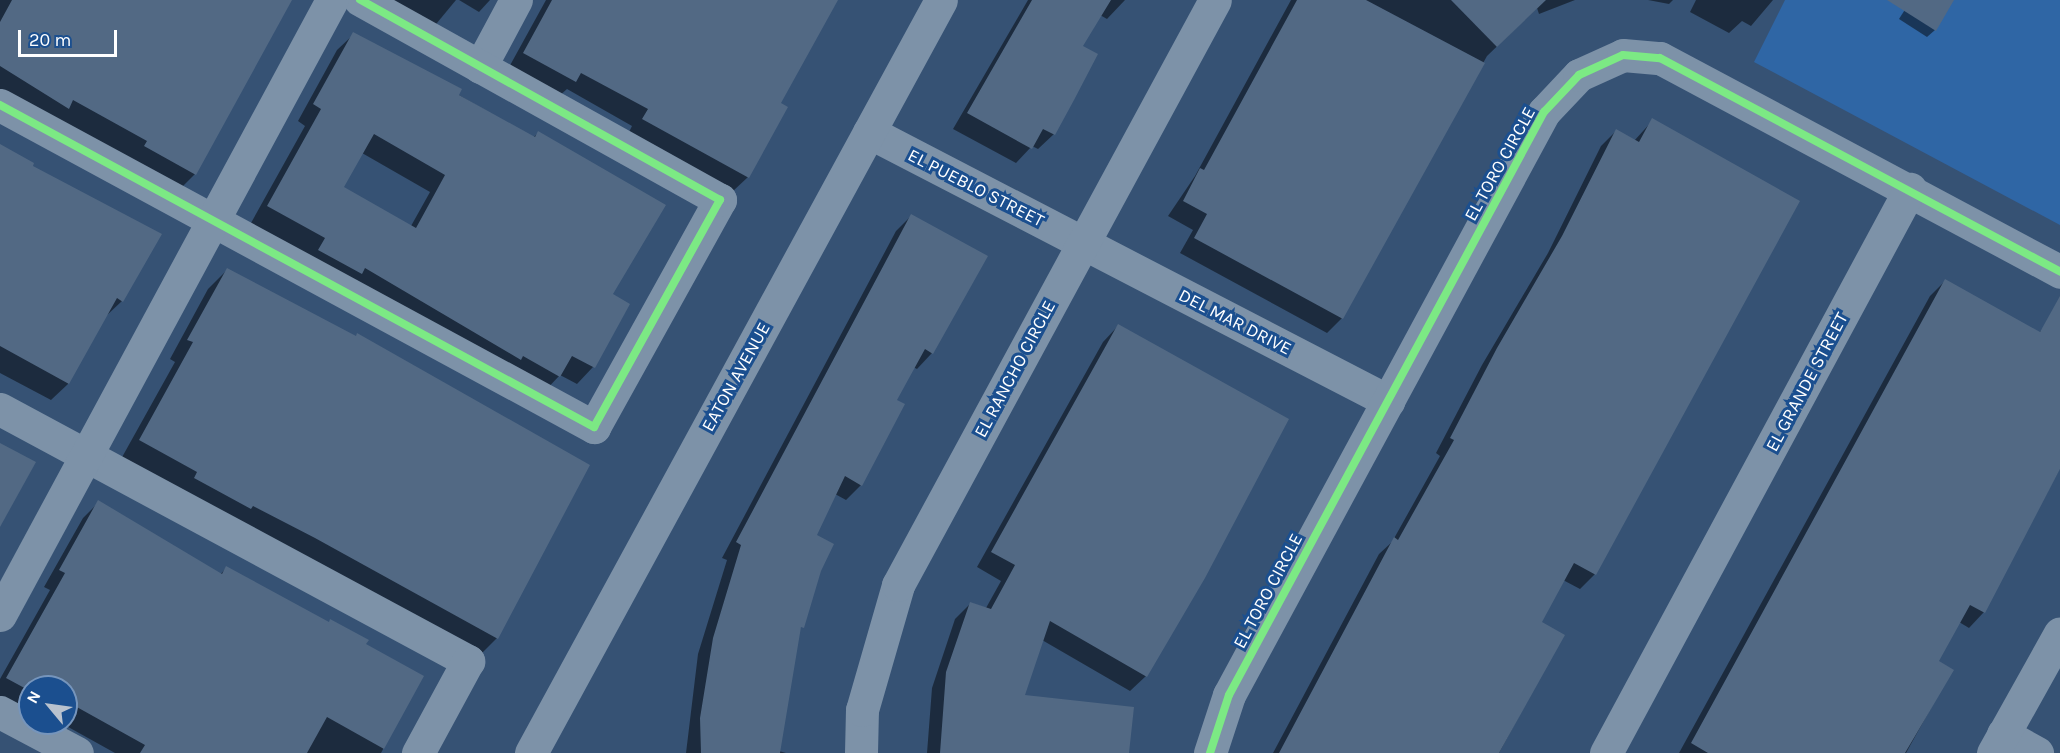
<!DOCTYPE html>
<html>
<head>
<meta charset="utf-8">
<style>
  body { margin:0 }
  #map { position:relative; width:2060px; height:753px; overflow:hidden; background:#365274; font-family:Karla,sans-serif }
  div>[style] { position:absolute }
  .green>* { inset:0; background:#2f66a5 }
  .shadow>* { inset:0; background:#0007 }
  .building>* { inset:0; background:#526984 }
  .minor>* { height:33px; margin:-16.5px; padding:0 16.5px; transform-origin:16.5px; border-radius:16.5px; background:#7d92a8 }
  .tertiary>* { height:33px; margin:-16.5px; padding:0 16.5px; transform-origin:16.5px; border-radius:16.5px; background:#7d92a8 }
  .cycleway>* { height:8px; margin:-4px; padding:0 4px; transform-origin:4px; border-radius:4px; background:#7ce984 }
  span { translate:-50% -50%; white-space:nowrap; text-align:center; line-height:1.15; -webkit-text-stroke:6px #1b4f8f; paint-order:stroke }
  .street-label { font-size:18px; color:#fff }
  .north { position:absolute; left:18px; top:675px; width:60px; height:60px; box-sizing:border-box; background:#1b4f8f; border:2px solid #7695bc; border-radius:50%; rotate:299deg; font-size:16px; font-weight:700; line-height:24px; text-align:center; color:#fff }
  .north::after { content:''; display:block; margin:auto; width:21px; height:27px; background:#b9c2ce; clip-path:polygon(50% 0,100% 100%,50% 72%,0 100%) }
  .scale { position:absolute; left:18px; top:30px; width:99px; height:27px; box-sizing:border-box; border:3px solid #fff; border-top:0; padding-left:8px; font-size:18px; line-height:21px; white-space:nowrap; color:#fff; -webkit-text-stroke:4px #1b4f8f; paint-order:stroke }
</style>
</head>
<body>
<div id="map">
  <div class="green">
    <div style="clip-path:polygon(1785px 0,2060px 0,2060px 225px,1754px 62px)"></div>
  </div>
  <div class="shadow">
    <div style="clip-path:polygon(0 0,290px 0,195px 174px,177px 192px,0 96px)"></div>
    <div style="clip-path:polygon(380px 0,456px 0,432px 29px)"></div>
    <div style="clip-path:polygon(459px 0,490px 0,479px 12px)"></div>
    <div style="clip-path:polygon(546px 0,836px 0,779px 104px,748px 177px,731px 193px,627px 136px,632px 126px,567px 89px,558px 97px,508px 69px)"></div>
    <div style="clip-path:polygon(1028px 0,1125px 0,1107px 19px,1100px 15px,1081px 46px,1054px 134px,1038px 149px,1032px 146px,1016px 163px,953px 129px)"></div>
    <div style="clip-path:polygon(1291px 0,1575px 0,1539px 14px,1537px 8px,1487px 56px,1342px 318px,1327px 333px,1180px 253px,1193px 230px,1168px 216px,1195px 176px)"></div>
    <div style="clip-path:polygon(1648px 0,1673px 0,1669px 4px)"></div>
    <div style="clip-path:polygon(1696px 0,1773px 0,1751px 26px,1742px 21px,1729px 33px,1690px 12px)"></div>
    <div style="clip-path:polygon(1911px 0,1945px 0,1935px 30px,1927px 37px,1899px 19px)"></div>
    <div style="clip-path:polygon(evenodd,354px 34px,533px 138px,538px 133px,610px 295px,628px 305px,593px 367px,577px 384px,560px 375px,543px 393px,251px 223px,305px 126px,298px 121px,337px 50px,354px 34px,362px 153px,430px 192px,411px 226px,342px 188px,362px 153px)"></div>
    <div style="clip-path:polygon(1653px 120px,1595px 574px,1580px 589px,1563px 580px,1540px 622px,1563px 635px,1499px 753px,1273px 753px,1379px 554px,1392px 542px,1440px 456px,1436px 453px,1482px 365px,1548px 253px,1601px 146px,1616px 131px,1634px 141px)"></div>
    <div style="clip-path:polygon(0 145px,31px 166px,122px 301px,105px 317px,68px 384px,51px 400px,0 373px)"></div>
    <div style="clip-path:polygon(911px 216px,932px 353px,917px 369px,913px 367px,895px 400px,861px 485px,846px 500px,835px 494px,815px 536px,819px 571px,799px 632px,779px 751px,786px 753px,686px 753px,698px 654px,727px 560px,722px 558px,896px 231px)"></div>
    <div style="clip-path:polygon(227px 270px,497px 638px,478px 657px,121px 459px,175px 362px,170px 359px,208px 289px)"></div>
    <div style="clip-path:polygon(1945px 281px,2039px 333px,2044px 327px,2060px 336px,2060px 468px,1984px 612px,1969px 628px,1959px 622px,1937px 662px,1952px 670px,1906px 753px,1679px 753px,1930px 296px)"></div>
    <div style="clip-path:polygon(1118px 326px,1146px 676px,1130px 691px,1042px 640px,1023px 696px,1128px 753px,927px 753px,932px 688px,955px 619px,971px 603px,986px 608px,1001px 581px,977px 567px,1103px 342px)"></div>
    <div style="clip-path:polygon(99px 502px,220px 575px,226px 568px,422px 677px,381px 753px,115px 753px,61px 723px,66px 723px,66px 687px,30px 687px,30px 716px,0 699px,0 679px,50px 590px,44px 587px,83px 518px)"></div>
  </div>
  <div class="building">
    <div style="clip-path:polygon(12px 0,292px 0,196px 175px,144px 146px,147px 141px,73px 100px,69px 109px,0 66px,0 22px)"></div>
    <div style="clip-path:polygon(552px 0,838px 0,781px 103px,788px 107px,749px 178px,642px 119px,648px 109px,581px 73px,576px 82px,523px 53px)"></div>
    <div style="clip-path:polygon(1032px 0,1111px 0,1083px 46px,1098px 54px,1074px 100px,1055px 135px,1043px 129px,1032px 149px,967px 113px)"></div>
    <div style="clip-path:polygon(1297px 0,1366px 0,1485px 63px,1343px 319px,1194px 238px,1207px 214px,1183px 201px,1200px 168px,1204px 170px)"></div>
    <div style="clip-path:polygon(1451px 0,1546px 0,1497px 47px)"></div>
    <div style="clip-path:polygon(1887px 0,1954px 0,1936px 31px)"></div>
    <div style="clip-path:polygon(evenodd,353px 32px,462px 89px,459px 95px,535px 137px,538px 131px,666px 205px,613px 294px,630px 304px,595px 368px,572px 356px,560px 377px,523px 356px,521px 360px,365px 268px,362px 274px,318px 250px,325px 238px,267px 206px,321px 109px,313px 104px,353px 32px,374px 134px,445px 175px,416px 228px,344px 187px,374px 134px)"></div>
    <div style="clip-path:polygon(1652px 118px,1800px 201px,1596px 575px,1574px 563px,1542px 622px,1565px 635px,1499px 753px,1279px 753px,1394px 537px,1398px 540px,1454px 440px,1450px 438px,1497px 348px,1562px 236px,1616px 129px,1639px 142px)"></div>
    <div style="clip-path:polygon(0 144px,34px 163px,33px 166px,162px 234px,123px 302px,117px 298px,69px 384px,0 346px)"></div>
    <div style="clip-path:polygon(911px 214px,988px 256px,933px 354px,925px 349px,897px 400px,905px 404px,862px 486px,845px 476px,817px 535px,834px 544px,821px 571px,804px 628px,801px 627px,780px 753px,701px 753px,700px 718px,713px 638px,741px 545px,736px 542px)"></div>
    <div style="clip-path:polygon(227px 268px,356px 336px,357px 333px,590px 465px,498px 639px,315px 538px,253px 506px,251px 509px,194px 478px,197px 472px,139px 440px,193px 342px,187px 340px)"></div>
    <div style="clip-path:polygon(1945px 279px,2040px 332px,2060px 296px,2060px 469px,1985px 613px,1970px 605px,1939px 661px,1954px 670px,1905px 753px,1708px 753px,1691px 743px)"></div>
    <div style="clip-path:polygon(1118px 324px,1289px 419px,1205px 578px,1147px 677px,1050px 621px,1025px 695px,1134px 707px,1129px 753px,940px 753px,946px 672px,970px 602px,991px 609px,1015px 565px,991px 552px)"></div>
    <div style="clip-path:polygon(0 443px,36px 462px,0 527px)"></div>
    <div style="clip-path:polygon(98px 500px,222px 574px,226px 566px,329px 622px,330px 619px,369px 640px,366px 644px,424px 676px,384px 749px,327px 717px,307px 753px,140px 753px,145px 745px,66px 701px,66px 687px,30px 687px,30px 691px,6px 678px,65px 573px,59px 570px)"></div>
  </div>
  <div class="minor">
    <div style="left:480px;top:67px;width:76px;rotate:-61.8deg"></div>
    <div style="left:0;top:105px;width:676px;rotate:28.46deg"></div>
    <div style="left:594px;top:427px;width:260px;rotate:-61deg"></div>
    <div style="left:720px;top:200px;width:412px;rotate:-150.9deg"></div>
    <div style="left:869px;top:132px;width:585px;rotate:27.4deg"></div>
    <div style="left:0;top:409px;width:532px;rotate:28.3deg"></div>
    <div style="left:468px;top:661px;width:105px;rotate:118.5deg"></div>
    <div style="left:0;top:615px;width:699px;rotate:-61.64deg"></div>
    <div style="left:0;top:712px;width:87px;rotate:28deg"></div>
    <div style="left:2003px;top:734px;width:39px;rotate:29deg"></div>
    <div style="left:861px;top:753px;width:43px;rotate:-88.7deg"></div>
    <div style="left:862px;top:710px;width:130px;rotate:-73.9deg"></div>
    <div style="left:898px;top:585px;width:665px;rotate:-61.55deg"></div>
    <div style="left:1210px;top:753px;width:61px;rotate:-71.9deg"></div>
    <div style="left:1229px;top:695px;width:663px;rotate:-61.62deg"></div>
    <div style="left:1544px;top:112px;width:51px;rotate:-46.6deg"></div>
    <div style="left:1579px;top:75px;width:48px;rotate:-24.4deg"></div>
    <div style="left:1623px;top:55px;width:37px;rotate:5deg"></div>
    <div style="left:1660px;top:58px;width:454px;rotate:28.1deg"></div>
    <div style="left:1606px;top:753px;width:641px;rotate:-61.68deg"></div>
    <div style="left:1993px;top:753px;width:137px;rotate:-60.8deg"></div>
  </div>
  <div class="tertiary">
    <div style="left:531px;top:753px;width:857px;rotate:-61.43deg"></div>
  </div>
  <div class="cycleway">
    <div style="left:0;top:105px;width:676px;rotate:28.46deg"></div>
    <div style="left:594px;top:427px;width:260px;rotate:-61deg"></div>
    <div style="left:720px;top:200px;width:412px;rotate:-150.9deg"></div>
    <div style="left:1210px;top:753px;width:61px;rotate:-71.9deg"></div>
    <div style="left:1229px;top:695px;width:663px;rotate:-61.62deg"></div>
    <div style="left:1544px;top:112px;width:51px;rotate:-46.6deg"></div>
    <div style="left:1579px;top:75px;width:48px;rotate:-24.4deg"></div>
    <div style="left:1623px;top:55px;width:37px;rotate:5deg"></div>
    <div style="left:1660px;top:58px;width:454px;rotate:28.1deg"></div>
  </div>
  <div class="street-label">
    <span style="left:1500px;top:164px;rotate:-61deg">EL TORO CIRCLE</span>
    <span style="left:976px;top:188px;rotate:27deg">EL PUEBLO STREET</span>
    <span style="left:1235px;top:322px;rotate:27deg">DEL MAR DRIVE</span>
    <span style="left:1015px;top:369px;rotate:-62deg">EL RANCHO CIRCLE</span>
    <span style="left:736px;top:377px;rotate:-61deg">EATON AVENUE</span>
    <span style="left:1807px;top:382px;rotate:-62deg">EL GRANDE STREET</span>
    <span style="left:1268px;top:591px;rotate:-62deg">EL TORO CIRCLE</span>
  </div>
  <div class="north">N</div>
  <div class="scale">20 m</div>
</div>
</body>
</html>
